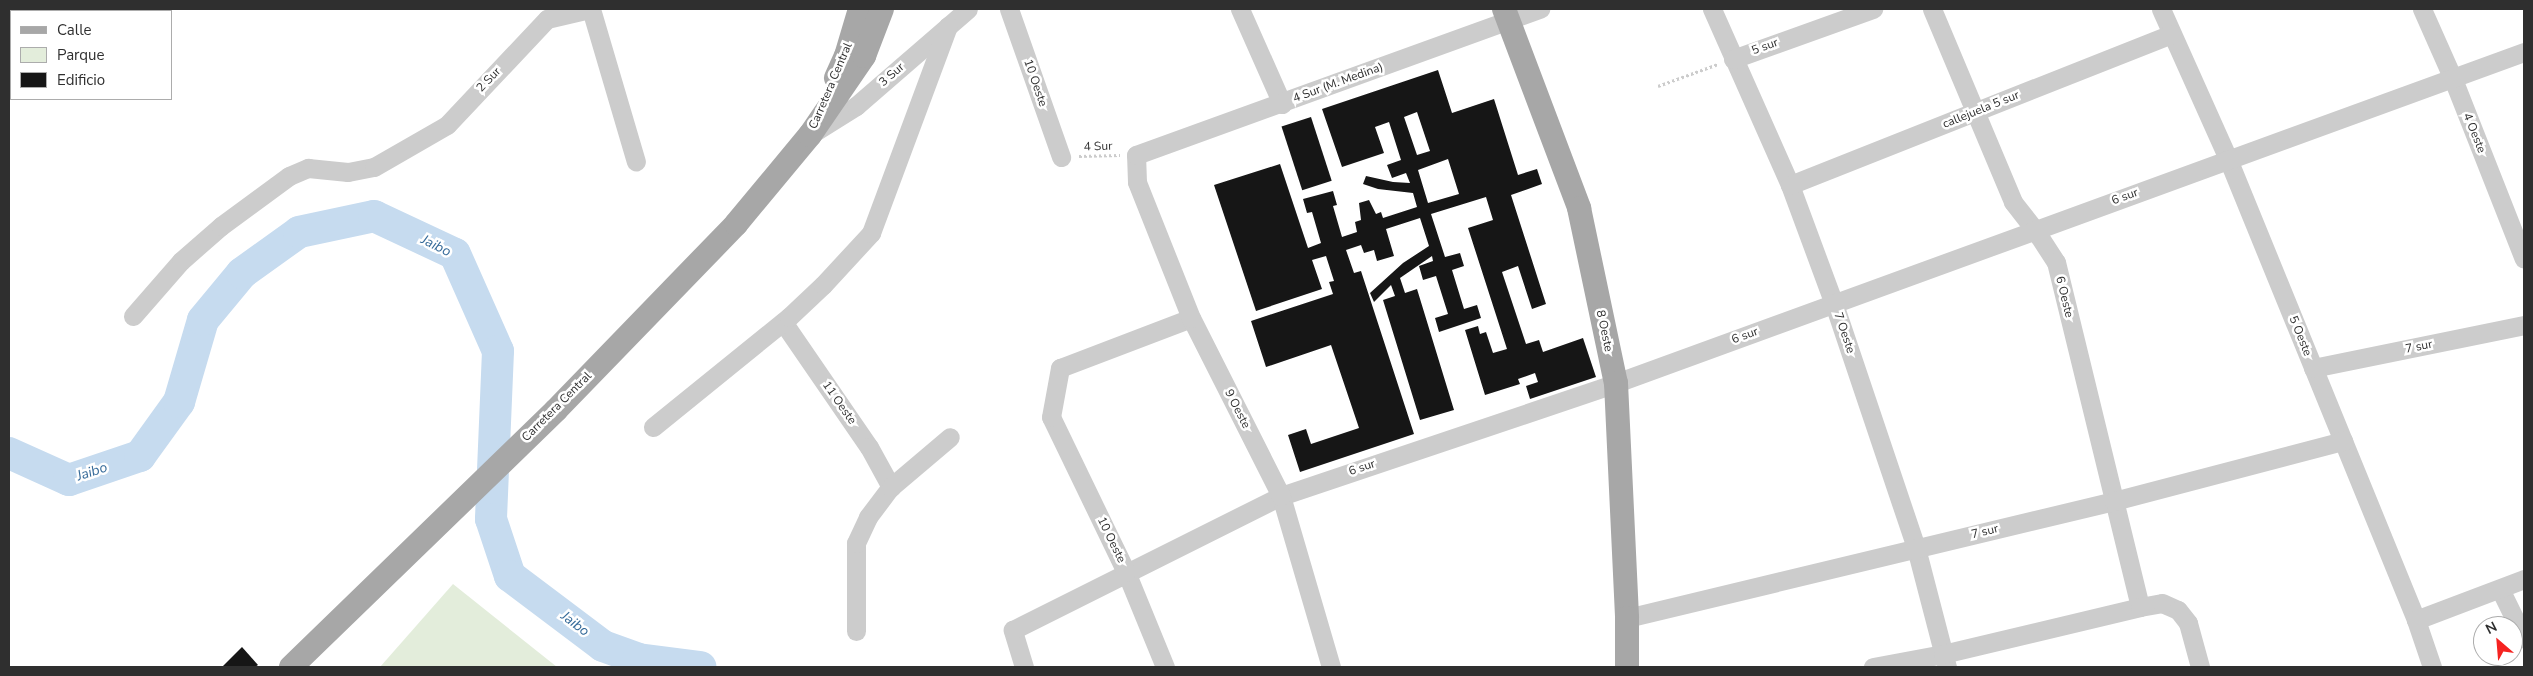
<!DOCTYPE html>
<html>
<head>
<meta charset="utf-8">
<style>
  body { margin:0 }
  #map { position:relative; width:2533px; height:676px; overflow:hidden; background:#fff; font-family:"Nunito Sans",sans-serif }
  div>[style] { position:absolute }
  .green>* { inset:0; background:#e3eddb }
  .river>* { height:32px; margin:-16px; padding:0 16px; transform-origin:16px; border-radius:16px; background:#c6dbef }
  .building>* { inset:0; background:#161616; transform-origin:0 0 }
  .path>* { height:3px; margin-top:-1.5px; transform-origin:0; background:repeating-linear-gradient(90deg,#ccc 0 2.5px,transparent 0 5px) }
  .minor>* { height:19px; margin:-9.5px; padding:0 9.5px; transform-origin:9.5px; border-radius:9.5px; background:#ccc }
  .major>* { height:24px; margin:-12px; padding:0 12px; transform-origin:12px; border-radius:12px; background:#a7a7a7 }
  span { translate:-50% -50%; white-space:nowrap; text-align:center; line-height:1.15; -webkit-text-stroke:5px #fff; paint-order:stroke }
  .street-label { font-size:12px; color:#2f2f2f }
  .water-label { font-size:14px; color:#356a99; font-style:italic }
  .frame { position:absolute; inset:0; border:10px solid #2f2f2f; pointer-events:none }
  .legend { position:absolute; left:10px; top:10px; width:162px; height:90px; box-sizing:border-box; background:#fff; border:1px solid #acacac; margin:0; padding:6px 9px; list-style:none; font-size:15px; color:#2f2f2f }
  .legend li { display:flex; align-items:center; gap:10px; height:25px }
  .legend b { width:25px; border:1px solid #acacac }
  .north { position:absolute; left:2473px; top:616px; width:50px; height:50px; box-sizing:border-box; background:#fff; border:1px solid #acacac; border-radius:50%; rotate:333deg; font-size:14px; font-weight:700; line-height:20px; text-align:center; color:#2f2f2f }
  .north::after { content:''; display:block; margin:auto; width:18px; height:22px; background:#f52321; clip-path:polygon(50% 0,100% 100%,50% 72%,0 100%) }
</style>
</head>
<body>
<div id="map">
  <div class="green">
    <div style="clip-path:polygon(453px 584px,557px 667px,380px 667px)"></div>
  </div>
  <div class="river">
    <div style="left:9px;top:453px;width:66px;rotate:24.2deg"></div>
    <div style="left:69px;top:480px;width:75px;rotate:-18.7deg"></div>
    <div style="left:140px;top:456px;width:67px;rotate:-54.2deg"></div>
    <div style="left:179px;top:402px;width:85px;rotate:-73.7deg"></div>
    <div style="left:203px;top:320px;width:61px;rotate:-50.3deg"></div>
    <div style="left:242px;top:273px;width:70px;rotate:-35.7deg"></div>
    <div style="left:299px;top:232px;width:77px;rotate:-12deg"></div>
    <div style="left:374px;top:216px;width:89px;rotate:25.1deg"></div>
    <div style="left:455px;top:254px;width:106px;rotate:66.1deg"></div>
    <div style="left:498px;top:351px;width:168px;rotate:92.4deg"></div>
    <div style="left:491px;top:519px;width:60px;rotate:71.6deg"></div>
    <div style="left:510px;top:576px;width:116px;rotate:37deg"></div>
    <div style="left:603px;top:646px;width:37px;rotate:20deg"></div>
    <div style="left:638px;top:659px;width:63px;rotate:7.4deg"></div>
  </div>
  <div class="building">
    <div style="clip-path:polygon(evenodd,1438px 70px,1452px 113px,1494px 99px,1518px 175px,1537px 169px,1542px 184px,1511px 195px,1546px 304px,1532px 309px,1518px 266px,1502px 272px,1526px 344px,1539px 340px,1543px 352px,1583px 338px,1596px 377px,1530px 399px,1526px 386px,1538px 382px,1535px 373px,1518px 379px,1520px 384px,1485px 395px,1465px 330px,1478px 326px,1480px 334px,1486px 332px,1493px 353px,1507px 349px,1468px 228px,1493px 220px,1486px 197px,1431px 214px,1445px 257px,1460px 253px,1464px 266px,1452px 270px,1464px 309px,1477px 305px,1481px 318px,1439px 332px,1435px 318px,1448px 314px,1436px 276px,1423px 280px,1419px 266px,1433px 261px,1432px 256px,1400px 278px,1405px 293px,1417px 289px,1454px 410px,1420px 420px,1383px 300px,1395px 296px,1391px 285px,1374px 302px,1370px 293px,1403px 263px,1429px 246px,1420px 218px,1386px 229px,1394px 256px,1377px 261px,1374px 250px,1364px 253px,1361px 245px,1346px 250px,1354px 273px,1361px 271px,1414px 434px,1300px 472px,1288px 435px,1306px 429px,1311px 444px,1359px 428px,1331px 345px,1266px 367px,1251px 321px,1333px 294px,1329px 282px,1334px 281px,1326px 256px,1312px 260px,1322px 289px,1256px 311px,1214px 185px,1280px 164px,1308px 248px,1321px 243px,1312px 212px,1307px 213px,1303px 199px,1333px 191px,1337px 205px,1333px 206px,1342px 237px,1357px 232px,1355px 222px,1361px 220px,1359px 203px,1369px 200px,1376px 214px,1381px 212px,1383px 218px,1417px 207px,1413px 193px,1378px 189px,1363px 184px,1366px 176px,1393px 182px,1410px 183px,1406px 173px,1392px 178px,1387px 165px,1401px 160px,1389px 122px,1375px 127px,1384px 153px,1342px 167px,1322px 109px,1438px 70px,1417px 112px,1430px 151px,1417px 155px,1404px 117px,1417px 112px,1438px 70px,1448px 159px,1459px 194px,1428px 203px,1418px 170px,1448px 159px)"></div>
    <div style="left:1311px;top:117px;width:67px;height:31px;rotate:72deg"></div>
    <div style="clip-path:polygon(242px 647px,258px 665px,255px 667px,224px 667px,223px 666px)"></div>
  </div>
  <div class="path">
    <div style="left:1658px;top:86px;width:64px;rotate:-20.1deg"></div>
    <div style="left:1079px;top:156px;width:41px;rotate:-1.4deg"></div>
  </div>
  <div class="minor">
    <div style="left:591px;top:9px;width:159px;rotate:73.6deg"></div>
    <div style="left:1009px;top:9px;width:157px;rotate:70.6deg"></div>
    <div style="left:1240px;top:9px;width:104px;rotate:66.1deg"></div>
    <div style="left:1712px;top:9px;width:193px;rotate:66.1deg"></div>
    <div style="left:1790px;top:185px;width:127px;rotate:69.7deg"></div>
    <div style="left:1834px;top:304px;width:257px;rotate:71.4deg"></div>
    <div style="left:1916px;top:548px;width:123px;rotate:75.4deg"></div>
    <div style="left:1932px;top:9px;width:209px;rotate:67.2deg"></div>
    <div style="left:2013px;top:202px;width:36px;rotate:52deg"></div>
    <div style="left:2035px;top:230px;width:38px;rotate:57deg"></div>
    <div style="left:2056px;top:262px;width:355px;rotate:76.3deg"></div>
    <div style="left:2161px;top:9px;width:164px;rotate:65.9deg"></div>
    <div style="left:2228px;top:159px;width:498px;rotate:67.8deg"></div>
    <div style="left:2416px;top:620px;width:50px;rotate:71.2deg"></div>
    <div style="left:2422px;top:9px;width:77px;rotate:66.1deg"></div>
    <div style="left:2453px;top:79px;width:193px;rotate:68.5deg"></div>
    <div style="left:1733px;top:59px;width:149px;rotate:-19.7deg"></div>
    <div style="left:813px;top:133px;width:51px;rotate:-32.1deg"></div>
    <div style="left:856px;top:106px;width:148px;rotate:-40.9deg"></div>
    <div style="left:1790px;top:185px;width:410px;rotate:-21.6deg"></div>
    <div style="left:133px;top:316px;width:73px;rotate:-48.9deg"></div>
    <div style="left:181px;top:261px;width:53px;rotate:-41.2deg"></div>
    <div style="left:221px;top:226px;width:84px;rotate:-36.3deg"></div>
    <div style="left:289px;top:176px;width:21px;rotate:-23deg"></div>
    <div style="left:308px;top:168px;width:40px;rotate:5.7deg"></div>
    <div style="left:348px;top:172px;width:26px;rotate:-11deg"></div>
    <div style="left:374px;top:167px;width:84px;rotate:-29.9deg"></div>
    <div style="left:447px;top:125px;width:146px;rotate:-46.7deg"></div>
    <div style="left:547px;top:19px;width:44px;rotate:-13.1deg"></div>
    <div style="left:783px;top:322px;width:152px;rotate:55.5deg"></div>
    <div style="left:869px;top:447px;width:46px;rotate:61.2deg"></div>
    <div style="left:2313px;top:368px;width:215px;rotate:-11.5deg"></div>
    <div style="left:653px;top:427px;width:175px;rotate:-39deg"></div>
    <div style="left:789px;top:317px;width:47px;rotate:-43.3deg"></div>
    <div style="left:823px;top:285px;width:71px;rotate:-47.3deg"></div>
    <div style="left:871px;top:233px;width:221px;rotate:-69.6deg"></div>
    <div style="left:2500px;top:589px;width:55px;rotate:63.9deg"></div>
    <div style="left:1627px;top:618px;width:501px;rotate:-13.51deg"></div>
    <div style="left:2114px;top:501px;width:237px;rotate:-14.7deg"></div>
    <div style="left:2416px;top:620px;width:116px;rotate:-20.8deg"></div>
    <div style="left:856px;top:631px;width:88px;rotate:-90deg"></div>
    <div style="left:856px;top:543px;width:29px;rotate:-65deg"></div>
    <div style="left:868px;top:517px;width:38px;rotate:-53deg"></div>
    <div style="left:891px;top:487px;width:77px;rotate:-40.3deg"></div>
    <div style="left:1024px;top:667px;width:39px;rotate:-107deg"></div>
    <div style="left:1013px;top:630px;width:300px;rotate:-26.6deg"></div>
    <div style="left:1281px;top:496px;width:354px;rotate:-18.6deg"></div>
    <div style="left:1616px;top:383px;width:966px;rotate:-20.03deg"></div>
    <div style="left:1165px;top:667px;width:103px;rotate:-112.3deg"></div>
    <div style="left:1126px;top:572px;width:172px;rotate:-115.8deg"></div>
    <div style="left:1051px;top:417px;width:50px;rotate:-79.6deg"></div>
    <div style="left:1060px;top:368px;width:140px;rotate:-20.9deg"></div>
    <div style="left:1331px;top:667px;width:178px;rotate:-106.3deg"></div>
    <div style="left:1281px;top:496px;width:199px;rotate:-116.8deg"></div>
    <div style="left:1191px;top:318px;width:146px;rotate:-111.7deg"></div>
    <div style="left:1137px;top:182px;width:27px;rotate:-92deg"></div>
    <div style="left:1136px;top:155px;width:430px;rotate:-19.9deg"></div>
    <div style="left:1873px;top:667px;width:71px;rotate:-10.5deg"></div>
    <div style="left:1943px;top:654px;width:203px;rotate:-13.4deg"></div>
    <div style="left:2140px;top:607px;width:22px;rotate:-10deg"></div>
    <div style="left:2162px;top:603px;width:17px;rotate:24deg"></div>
    <div style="left:2178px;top:610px;width:16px;rotate:52deg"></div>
    <div style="left:2188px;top:623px;width:46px;rotate:74.7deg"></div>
  </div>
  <div class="major">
    <div style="left:1504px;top:9px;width:213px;rotate:69.3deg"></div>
    <div style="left:1579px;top:208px;width:179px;rotate:78.1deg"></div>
    <div style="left:1616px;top:383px;width:235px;rotate:87.3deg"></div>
    <div style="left:1627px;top:618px;width:49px;rotate:90deg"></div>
    <div style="left:836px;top:78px;width:24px;rotate:-66deg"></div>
    <div style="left:846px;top:56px;width:49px;rotate:-73.4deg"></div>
    <div style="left:291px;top:667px;width:369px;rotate:-44.1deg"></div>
    <div style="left:556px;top:410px;width:259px;rotate:-45.9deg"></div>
    <div style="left:736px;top:224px;width:116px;rotate:-50.3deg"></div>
    <div style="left:810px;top:135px;width:96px;rotate:-55.6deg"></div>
    <div style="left:864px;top:56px;width:50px;rotate:-69deg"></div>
  </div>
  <div class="street-label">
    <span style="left:1765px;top:47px;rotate:-20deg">5 sur</span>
    <span style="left:892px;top:75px;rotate:-41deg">3 Sur</span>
    <span style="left:489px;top:80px;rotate:-46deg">2 Sur</span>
    <span style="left:1035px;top:83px;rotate:71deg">10 Oeste</span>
    <span style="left:1338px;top:83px;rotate:-20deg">4 Sur (M. Medina)</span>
    <span style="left:831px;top:86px;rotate:-67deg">Carretera Central</span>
    <span style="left:1981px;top:110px;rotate:-22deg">callejuela 5 sur</span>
    <span style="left:2474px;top:133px;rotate:68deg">4 Oeste</span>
    <span style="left:1098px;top:147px;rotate:-2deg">4 Sur</span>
    <span style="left:2125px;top:197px;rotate:-20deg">6 sur</span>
    <span style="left:2064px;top:297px;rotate:76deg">6 Oeste</span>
    <span style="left:1604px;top:331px;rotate:78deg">8 Oeste</span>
    <span style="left:1844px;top:333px;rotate:71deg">7 Oeste</span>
    <span style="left:1745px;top:336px;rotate:-20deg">6 sur</span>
    <span style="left:2300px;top:336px;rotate:68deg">5 Oeste</span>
    <span style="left:2419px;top:347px;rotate:-11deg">7 sur</span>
    <span style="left:839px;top:403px;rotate:55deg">11 Oeste</span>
    <span style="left:557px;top:407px;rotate:-45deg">Carretera Central</span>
    <span style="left:1237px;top:409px;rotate:63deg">9 Oeste</span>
    <span style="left:1362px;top:468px;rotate:-19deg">6 sur</span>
    <span style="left:1985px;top:532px;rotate:-14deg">7 sur</span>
    <span style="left:1111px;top:540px;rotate:64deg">10 Oeste</span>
  </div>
  <div class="water-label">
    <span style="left:436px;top:246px;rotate:27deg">Jaibo</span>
    <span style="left:92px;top:472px;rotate:-18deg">Jaibo</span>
    <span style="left:575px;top:624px;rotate:37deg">Jaibo</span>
  </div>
  <div class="frame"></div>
  <ul class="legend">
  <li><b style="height:6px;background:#a7a7a7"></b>Calle</li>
  <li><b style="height:14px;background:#e3eddb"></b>Parque</li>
  <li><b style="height:14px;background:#161616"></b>Edificio</li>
  </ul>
  <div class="north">N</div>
</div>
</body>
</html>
